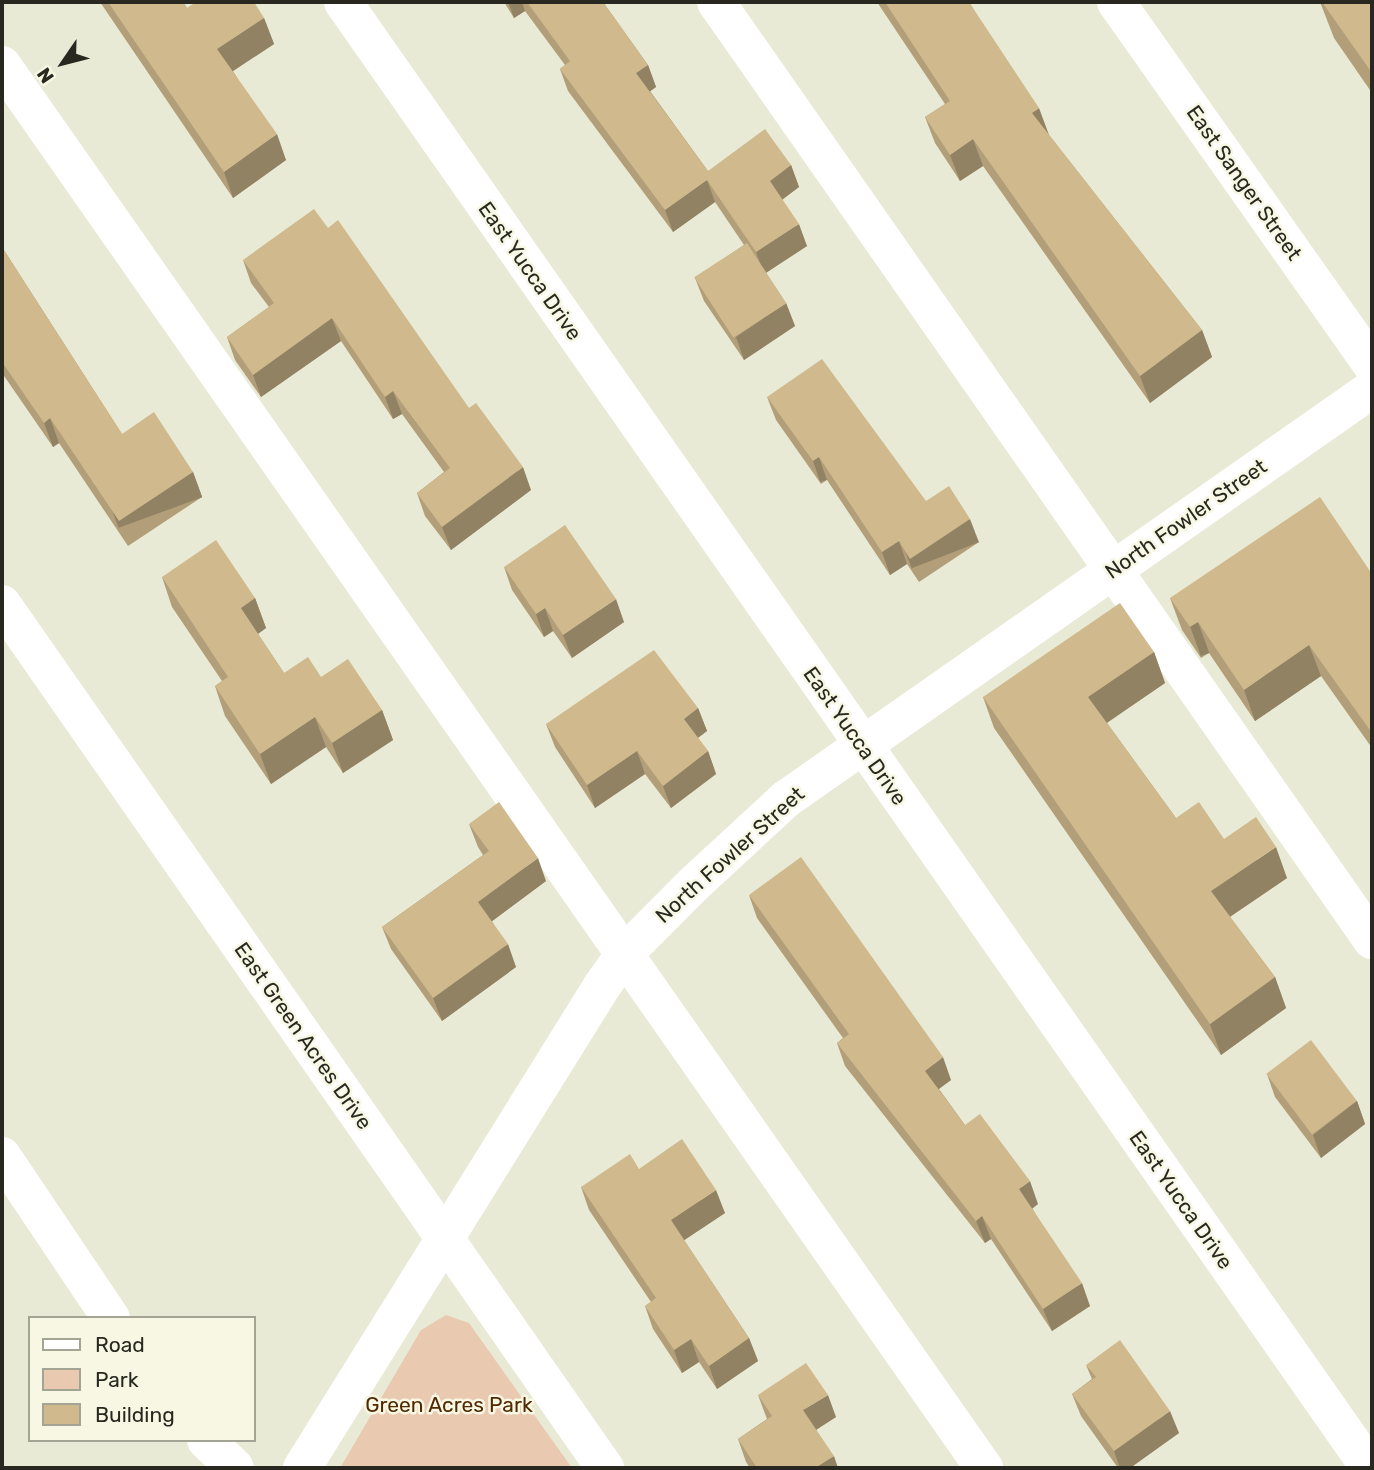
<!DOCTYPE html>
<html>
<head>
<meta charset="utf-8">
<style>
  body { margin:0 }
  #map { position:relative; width:1374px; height:1470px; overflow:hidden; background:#e9ead6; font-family:Rubik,sans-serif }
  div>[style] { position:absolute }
  .green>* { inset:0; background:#eac9b1 }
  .minor>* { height:38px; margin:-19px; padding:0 19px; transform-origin:19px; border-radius:19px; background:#fff }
  .major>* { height:38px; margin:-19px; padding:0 19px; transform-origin:19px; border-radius:19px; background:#fff }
  .wall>* { inset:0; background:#b29f79 }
  .shaded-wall>* { inset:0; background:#918263; transform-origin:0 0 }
  .building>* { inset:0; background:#cfb98d; transform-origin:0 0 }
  span { translate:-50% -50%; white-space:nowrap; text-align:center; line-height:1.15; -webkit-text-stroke:5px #f7f7e3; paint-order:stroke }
  .street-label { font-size:21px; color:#282821 }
  .park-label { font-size:21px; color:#502903 }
  .frame { position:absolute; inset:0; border:4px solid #282821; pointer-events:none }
  .legend { position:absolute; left:28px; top:1316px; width:228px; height:126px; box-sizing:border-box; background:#f7f7e3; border:2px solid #a4a495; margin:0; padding:9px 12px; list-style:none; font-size:21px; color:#282821 }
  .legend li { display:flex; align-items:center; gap:14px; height:35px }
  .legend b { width:35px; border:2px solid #a4a495 }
  .north { position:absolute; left:28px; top:28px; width:70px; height:70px; -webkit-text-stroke:5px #f7f7e3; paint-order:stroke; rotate:235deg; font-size:19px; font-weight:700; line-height:28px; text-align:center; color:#282821 }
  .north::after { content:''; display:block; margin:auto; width:24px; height:32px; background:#282821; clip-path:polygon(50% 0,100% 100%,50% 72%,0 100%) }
</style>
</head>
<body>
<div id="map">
  <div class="green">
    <div style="clip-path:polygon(446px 1315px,469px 1323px,572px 1468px,340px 1468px,421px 1330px)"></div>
  </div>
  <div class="minor">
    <div style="left:343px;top:2px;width:1790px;rotate:54.99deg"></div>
    <div style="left:716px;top:2px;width:1145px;rotate:55.03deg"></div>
    <div style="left:2px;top:65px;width:1713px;rotate:55.01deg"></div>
    <div style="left:2px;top:604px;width:1054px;rotate:55.09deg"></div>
    <div style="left:2px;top:1156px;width:195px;rotate:56.1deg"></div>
    <div style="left:206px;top:1440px;width:40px;rotate:44deg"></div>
    <div style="left:302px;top:1468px;width:568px;rotate:-58.1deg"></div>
    <div style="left:602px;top:986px;width:39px;rotate:-55deg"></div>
    <div style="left:624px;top:954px;width:100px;rotate:-45deg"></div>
    <div style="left:695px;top:883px;width:124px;rotate:-42.7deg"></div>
    <div style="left:786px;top:799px;width:715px;rotate:-34.98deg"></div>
  </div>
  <div class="major">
    <div style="left:1116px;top:2px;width:444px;rotate:54.8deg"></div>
  </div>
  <div class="wall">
    <div style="clip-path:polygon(100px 2px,183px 2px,187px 8px,264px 18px,274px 44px,233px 71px,286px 160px,233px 198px)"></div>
    <div style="clip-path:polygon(504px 2px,603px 2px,648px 65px,656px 87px,650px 91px,708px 171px,791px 165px,799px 187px,782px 199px,807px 246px,766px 273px,786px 303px,795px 326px,744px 360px,704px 301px,695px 278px,744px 245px,715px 202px,673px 232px,568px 91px,560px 69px,565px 65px,525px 11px,514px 18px)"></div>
    <div style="clip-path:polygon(877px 2px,969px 2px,1049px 135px,1202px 330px,1212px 357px,1150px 403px,983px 166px,960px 181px,935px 143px,925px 117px,945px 104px)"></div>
    <div style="clip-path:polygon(1320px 2px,1372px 2px,1372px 93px,1334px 38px)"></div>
    <div style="clip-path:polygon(2px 247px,122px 434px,193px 472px,202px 497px,128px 546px,59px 443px,53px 447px,2px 373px)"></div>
    <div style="clip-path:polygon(243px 260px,469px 408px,531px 490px,451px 550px,425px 516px,417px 493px,444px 472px,402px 414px,393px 419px,341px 341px,261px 397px,235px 360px,227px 337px,269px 307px,251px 283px)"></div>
    <div style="clip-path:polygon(767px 397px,926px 501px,979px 542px,919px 582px,907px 564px,890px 575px,827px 480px,821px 484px,776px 420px)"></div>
    <div style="clip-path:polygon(504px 567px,624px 622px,572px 658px,553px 631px,544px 637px,512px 590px)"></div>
    <div style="clip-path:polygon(1372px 574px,1372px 748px,1321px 676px,1255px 721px,1209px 653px,1201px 658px,1182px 630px,1170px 598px)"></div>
    <div style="clip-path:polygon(162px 577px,255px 598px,266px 628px,258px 634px,284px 673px,321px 677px,382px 710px,393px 740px,343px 773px,326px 747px,271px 784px,225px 716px,215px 686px,222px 681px,172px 607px)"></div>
    <div style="clip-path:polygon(1154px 652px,1165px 683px,1107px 723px,1176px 818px,1224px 839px,1287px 878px,1230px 917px,1275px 977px,1286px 1008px,1221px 1055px,994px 728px,983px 697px)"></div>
    <div style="clip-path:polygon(698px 708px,707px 731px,698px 738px,708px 751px,716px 774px,671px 808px,645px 774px,595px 808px,555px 747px,546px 724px)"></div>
    <div style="clip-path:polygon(469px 824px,546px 881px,492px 921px,516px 967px,442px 1021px,391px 949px,382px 927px,483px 855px,478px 847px)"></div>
    <div style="clip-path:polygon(749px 895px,951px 1080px,939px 1089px,965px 1125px,1038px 1204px,1032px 1208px,1090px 1306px,1052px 1331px,991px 1239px,985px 1243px,845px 1066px,837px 1043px,843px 1038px,757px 918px)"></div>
    <div style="clip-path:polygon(1267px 1074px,1357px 1101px,1365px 1124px,1321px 1158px,1275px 1097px)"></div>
    <div style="clip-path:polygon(639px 1169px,725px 1213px,684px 1240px,749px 1338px,758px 1361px,717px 1389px,699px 1362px,682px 1373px,653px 1329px,645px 1306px,651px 1302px,589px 1210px,581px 1187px)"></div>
    <div style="clip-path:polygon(1086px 1365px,1179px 1433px,1130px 1468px,1118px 1468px,1081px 1416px,1072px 1394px,1092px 1379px)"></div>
    <div style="clip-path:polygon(758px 1395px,836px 1417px,816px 1430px,838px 1468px,750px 1468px,746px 1462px,738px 1439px,767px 1419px)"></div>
  </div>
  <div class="shaded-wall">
    <div style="clip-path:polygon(508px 2px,522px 2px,525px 11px,514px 18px)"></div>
    <div style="clip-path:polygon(264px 18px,274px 44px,227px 75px,217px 49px)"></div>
    <div style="clip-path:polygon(648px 65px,656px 87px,645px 95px,636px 73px)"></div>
    <div style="clip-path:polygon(1039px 108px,1049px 135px,1041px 140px,1032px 113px)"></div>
    <div style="clip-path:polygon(277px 134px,286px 160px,233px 198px,224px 172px)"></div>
    <div style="clip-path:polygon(973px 139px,983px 166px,960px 181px,950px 155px)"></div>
    <div style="clip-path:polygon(791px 165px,799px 187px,778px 203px,770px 181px)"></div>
    <div style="clip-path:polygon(707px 180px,715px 202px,673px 232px,665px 210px)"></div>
    <div style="clip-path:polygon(799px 224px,807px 246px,764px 274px,756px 252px)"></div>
    <div style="clip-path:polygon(786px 303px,795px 326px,744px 360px,736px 337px)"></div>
    <div style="clip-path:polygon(332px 318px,341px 341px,261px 397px,253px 375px)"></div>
    <div style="clip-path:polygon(1202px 330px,1212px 357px,1150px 403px,1140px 376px)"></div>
    <div style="clip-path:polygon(393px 391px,402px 414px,393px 419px,385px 397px)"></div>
    <div style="clip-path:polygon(50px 418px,59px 443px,53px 447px,44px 423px)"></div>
    <div style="left:819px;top:457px;width:24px;height:7px;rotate:71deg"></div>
    <div style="clip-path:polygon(523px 467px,531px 490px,451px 550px,442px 527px)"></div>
    <div style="left:193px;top:472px;width:27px;height:89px;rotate:70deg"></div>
    <div style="left:970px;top:519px;width:25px;height:72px;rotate:69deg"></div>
    <div style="clip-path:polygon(899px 541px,907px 564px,890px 575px,882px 552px)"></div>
    <div style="clip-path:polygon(255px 598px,266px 628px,252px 638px,241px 608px)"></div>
    <div style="clip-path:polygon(616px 599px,624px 622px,572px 658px,563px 635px)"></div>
    <div style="clip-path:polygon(545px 608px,553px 631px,544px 637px,536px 614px)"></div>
    <div style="left:1198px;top:622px;width:33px;height:9px;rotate:70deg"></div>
    <div style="clip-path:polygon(1309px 645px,1321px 676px,1255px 721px,1244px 690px)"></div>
    <div style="clip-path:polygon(1154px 652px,1165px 683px,1099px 728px,1088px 697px)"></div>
    <div style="clip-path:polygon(698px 708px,707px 731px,692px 742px,684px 719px)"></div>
    <div style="clip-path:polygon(382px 710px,393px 740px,343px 773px,332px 743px)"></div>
    <div style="clip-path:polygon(315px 717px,326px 747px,271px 784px,260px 754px)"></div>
    <div style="clip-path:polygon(637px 751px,645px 774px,595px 808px,587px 785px)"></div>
    <div style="clip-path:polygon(708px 751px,716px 774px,671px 808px,663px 786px)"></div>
    <div style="clip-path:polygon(1276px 847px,1287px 878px,1222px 922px,1211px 891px)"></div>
    <div style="clip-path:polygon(538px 858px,546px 881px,487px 925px,478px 902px)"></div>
    <div style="clip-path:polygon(508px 944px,516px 967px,442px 1021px,433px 998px)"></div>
    <div style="clip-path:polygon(1275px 977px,1286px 1008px,1221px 1055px,1210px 1024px)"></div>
    <div style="clip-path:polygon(943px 1057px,951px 1080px,933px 1093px,925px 1071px)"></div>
    <div style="clip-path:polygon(1357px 1101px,1365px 1124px,1321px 1158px,1313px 1135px)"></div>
    <div style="clip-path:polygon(1030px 1181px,1038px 1204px,1028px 1212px,1019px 1189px)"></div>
    <div style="clip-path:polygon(716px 1190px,725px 1213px,680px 1243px,671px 1220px)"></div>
    <div style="clip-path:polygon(982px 1216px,991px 1239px,985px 1243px,976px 1221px)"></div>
    <div style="clip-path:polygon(1082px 1283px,1090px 1306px,1052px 1331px,1043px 1309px)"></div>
    <div style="clip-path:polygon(749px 1338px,758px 1361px,717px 1389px,709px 1366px)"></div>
    <div style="clip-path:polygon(691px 1339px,699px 1362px,682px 1373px,674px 1350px)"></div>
    <div style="clip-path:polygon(828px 1395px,836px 1417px,811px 1433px,803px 1410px)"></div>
    <div style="clip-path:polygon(1170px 1411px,1179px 1433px,1130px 1468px,1120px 1468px,1114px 1451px)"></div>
    <div style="clip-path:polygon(834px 1456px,838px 1468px,815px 1468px)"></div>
  </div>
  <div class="building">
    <div style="clip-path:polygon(108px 2px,183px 2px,187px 8px,196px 2px,254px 2px,264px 18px,217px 49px,277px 134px,224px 172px)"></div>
    <div style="clip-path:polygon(527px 2px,603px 2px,648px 65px,636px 73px,708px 171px,765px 129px,791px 165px,770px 181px,799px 224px,756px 252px,707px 180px,665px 210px,560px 69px,570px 61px)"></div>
    <div style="clip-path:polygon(885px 2px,969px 2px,1039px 108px,1032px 113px,1202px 330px,1140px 376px,973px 139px,950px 155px,925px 117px,950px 101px)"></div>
    <div style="clip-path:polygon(1322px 2px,1372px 2px,1372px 73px)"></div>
    <div style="clip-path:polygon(314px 209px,328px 228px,338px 220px,469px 408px,476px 403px,523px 467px,442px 527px,417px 493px,450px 468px,393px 391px,385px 397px,332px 318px,253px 375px,227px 337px,274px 303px,243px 260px)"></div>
    <div style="left:747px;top:243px;width:72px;height:63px;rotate:57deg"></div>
    <div style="clip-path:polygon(2px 247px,122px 434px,154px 412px,193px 472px,119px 521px,50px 418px,44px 423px,2px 362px)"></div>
    <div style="clip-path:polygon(822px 359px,926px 501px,949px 486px,970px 519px,910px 559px,899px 541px,882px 552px,819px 457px,813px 461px,767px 397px)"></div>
    <div style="clip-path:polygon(1320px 497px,1372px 574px,1372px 733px,1309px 645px,1244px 690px,1198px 622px,1190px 627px,1170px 598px)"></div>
    <div style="clip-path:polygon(565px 525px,616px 599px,563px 635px,545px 608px,536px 614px,504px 567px)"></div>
    <div style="clip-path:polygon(216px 540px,255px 598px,241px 608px,284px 673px,308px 657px,321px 677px,348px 659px,382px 710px,332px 743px,315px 717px,260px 754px,215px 686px,228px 677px,162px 577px)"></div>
    <div style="clip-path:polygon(1120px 603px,1154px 652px,1088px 697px,1176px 818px,1199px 802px,1224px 839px,1256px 817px,1276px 847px,1211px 891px,1275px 977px,1210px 1024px,983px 697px)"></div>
    <div style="clip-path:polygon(654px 650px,698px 708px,684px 719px,708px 751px,663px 786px,637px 751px,587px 785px,546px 724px)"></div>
    <div style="clip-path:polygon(499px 802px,538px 858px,478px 902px,508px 944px,433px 998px,382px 927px,489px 851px,469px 824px)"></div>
    <div style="clip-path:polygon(801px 857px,943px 1057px,925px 1071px,965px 1125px,980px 1114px,1030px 1181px,1019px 1189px,1082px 1283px,1043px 1309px,982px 1216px,976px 1221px,837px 1043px,849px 1034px,749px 895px)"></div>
    <div style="left:1311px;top:1040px;width:76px;height:56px;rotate:53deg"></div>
    <div style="clip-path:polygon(682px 1139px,716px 1190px,671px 1220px,749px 1338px,709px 1366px,691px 1339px,674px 1350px,645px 1306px,656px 1298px,581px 1187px,630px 1154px,639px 1169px)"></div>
    <div style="clip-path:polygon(1120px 1340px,1170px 1411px,1114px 1451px,1072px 1394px,1096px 1377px,1086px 1365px)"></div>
    <div style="clip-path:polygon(806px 1363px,828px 1395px,803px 1410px,834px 1456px,815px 1468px,757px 1468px,738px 1439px,772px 1416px,758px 1395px)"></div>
  </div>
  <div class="street-label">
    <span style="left:1244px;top:183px;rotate:55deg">East Sanger Street</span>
    <span style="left:530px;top:271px;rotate:55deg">East Yucca Drive</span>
    <span style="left:1186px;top:519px;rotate:-35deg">North Fowler Street</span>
    <span style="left:855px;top:736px;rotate:55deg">East Yucca Drive</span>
    <span style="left:730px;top:855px;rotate:-42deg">North Fowler Street</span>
    <span style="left:303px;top:1036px;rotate:55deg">East Green Acres Drive</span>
    <span style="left:1181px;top:1200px;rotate:55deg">East Yucca Drive</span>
  </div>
  <div class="park-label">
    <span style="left:449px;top:1405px">Green Acres Park</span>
  </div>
  <div class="frame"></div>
  <ul class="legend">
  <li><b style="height:9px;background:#fff"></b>Road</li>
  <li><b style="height:19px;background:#eac9b1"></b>Park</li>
  <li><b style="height:19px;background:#cfb98d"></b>Building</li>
  </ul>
  <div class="north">N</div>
</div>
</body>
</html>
